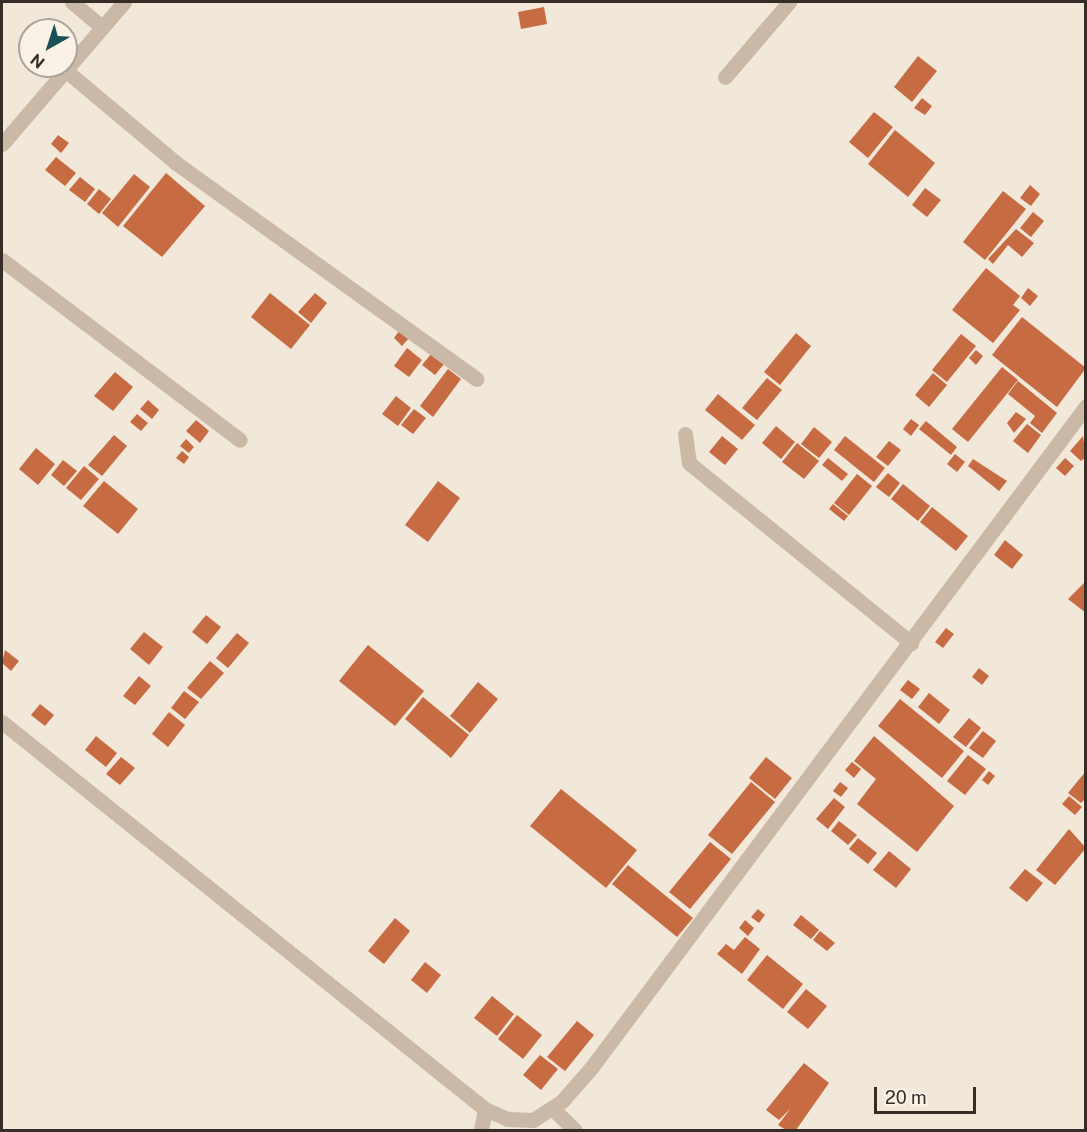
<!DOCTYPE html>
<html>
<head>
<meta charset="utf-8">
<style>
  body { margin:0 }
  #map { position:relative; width:1087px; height:1132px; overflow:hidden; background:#f2e8da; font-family:"Public Sans",sans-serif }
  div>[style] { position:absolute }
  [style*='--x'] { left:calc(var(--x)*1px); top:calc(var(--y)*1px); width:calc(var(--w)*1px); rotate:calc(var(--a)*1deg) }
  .building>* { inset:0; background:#c76b43 }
  .service>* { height:15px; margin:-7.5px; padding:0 7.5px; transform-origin:7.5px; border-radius:7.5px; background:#cab9a6 }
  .minor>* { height:15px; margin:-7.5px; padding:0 7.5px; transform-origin:7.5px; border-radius:7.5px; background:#cab9a6 }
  span { translate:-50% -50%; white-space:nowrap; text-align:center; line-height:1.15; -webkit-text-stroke:5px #faf2e7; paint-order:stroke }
  .frame { position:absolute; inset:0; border:3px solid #362d27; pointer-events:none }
  .north { position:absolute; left:18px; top:18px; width:60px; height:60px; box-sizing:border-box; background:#faf2e7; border:2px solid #aca39a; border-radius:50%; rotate:219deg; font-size:16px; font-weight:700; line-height:24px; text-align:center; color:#362d27 }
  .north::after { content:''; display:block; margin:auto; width:21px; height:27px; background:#1c5058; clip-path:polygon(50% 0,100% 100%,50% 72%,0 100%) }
  .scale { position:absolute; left:874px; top:1087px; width:102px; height:27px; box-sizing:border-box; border:3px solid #362d27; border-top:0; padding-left:8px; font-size:18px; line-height:21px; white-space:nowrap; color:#362d27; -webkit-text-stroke:4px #faf2e7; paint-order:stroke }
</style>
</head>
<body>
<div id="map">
  <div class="building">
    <i style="clip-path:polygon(544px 7px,547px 24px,521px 29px,518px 12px)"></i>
    <i style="clip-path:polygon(918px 56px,937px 71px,912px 102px,894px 87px)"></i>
    <i style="clip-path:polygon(922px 98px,932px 106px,925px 115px,914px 108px)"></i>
    <i style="clip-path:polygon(874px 112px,893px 127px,868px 158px,849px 142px)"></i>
    <i style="clip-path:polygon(895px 130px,935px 163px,908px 197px,868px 164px)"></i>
    <i style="clip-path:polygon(58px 135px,69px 143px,61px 153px,51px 144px)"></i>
    <i style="clip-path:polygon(56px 157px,76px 173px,65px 186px,45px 170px)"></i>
    <i style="clip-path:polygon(166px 173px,205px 206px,162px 257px,123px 226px)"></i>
    <i style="clip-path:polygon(134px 174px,150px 187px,118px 227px,102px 213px)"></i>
    <i style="clip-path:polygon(80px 177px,95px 189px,85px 202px,69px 190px)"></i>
    <i style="clip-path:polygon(1030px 185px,1040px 194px,1031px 206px,1020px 198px)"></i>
    <i style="clip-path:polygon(925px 188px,941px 200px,927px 217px,912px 205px)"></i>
    <i style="clip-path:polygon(99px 189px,111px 199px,99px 214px,87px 204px)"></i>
    <i style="clip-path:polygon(1003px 191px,1026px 209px,985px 260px,963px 242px)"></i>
    <i style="clip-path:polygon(1033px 212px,1044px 221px,1031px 237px,1020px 228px)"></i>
    <i style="clip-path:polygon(1016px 229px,1034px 243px,1022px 257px,1008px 245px,993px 264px,988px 259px)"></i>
    <i style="clip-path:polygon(986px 268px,1020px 296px,1013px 305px,1020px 310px,993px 343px,952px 310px)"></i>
    <i style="clip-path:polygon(1028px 288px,1038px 296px,1030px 306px,1021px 298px)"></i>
    <i style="clip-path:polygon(270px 293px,310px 325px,291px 349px,251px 317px)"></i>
    <i style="clip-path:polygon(315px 293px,327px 303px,311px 323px,298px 312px)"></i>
    <i style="clip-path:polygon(1022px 317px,1086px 368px,1057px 407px,992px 355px)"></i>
    <i style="clip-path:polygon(399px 331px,409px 338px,402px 346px,394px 338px)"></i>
    <i style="clip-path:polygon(796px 333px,811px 346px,780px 385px,764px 372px)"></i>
    <i style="clip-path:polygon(961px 334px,976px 346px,947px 382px,932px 370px)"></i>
    <i style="clip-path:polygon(407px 348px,422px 360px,409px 377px,394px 366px)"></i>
    <i style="clip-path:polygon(976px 350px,983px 356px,976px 365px,969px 358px)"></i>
    <i style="clip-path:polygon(431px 354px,444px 364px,435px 375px,422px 365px)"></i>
    <i style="clip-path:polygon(1002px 367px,1018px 380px,968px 442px,952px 429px)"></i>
    <i style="clip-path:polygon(448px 369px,461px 379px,433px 417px,420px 406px)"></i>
    <i style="clip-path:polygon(115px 372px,133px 387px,113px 411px,94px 396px)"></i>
    <i style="clip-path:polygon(933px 373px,947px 385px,929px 407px,915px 395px)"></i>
    <i style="clip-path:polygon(767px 378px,782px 390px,757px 420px,742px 408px)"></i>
    <i style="clip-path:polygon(1018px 381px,1057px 413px,1042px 433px,1030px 423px,1035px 416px,1008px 394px)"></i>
    <i style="clip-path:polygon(718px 394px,755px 425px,742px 440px,705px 410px)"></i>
    <i style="clip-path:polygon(396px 396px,411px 408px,398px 426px,382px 414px)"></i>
    <i style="clip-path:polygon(148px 400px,159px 410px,152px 419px,140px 409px)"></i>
    <i style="clip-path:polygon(414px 409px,426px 418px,413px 434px,401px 425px)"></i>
    <i style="clip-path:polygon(1016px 412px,1026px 419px,1014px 433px,1007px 423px)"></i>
    <i style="clip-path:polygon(137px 414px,148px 423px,141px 431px,130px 422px)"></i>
    <i style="clip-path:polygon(911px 419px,919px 425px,911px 436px,903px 429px)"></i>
    <i style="clip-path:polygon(196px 420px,209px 431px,200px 443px,186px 431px)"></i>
    <i style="clip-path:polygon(926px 421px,957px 447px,951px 455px,919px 429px)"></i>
    <i style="clip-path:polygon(1027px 424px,1041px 435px,1028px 453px,1013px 441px)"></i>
    <i style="clip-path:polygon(776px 426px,795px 442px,781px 459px,762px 443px)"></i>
    <i style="clip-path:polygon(814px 427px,832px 442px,819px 458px,801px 444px)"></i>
    <i style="clip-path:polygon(114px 435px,127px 446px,102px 476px,88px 465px)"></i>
    <i style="clip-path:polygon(722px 436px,738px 449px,725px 465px,709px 452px)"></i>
    <i style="clip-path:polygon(845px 436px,885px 468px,874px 482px,834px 450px)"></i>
    <i style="clip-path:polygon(1083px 436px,1086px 457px,1081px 461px,1070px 451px)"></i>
    <i style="clip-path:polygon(186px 439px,194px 447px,189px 453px,180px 446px)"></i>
    <i style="clip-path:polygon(889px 441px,901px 450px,888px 466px,876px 457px)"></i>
    <i style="clip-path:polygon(797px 443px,819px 461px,804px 479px,782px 462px)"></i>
    <i style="clip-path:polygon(36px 448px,55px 464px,38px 485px,19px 469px)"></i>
    <i style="clip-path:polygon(182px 451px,189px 457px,184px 464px,176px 458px)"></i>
    <i style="clip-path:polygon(955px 454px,965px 462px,957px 472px,947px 464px)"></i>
    <i style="clip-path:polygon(828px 458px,848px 474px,842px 481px,822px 465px)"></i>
    <i style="clip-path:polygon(1065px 458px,1074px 466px,1065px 476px,1056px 468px)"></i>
    <i style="clip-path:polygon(973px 459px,1007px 481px,999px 491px,968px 466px)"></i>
    <i style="clip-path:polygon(63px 460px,77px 471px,64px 486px,51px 475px)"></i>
    <i style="clip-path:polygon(84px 466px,99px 479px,81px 500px,66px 488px)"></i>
    <i style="clip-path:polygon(888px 473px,900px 483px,889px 497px,876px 487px)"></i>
    <i style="clip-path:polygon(857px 474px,872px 486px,849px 515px,834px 503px)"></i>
    <i style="clip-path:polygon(104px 481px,138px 509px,118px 534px,83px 506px)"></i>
    <i style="clip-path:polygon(438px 481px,460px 498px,428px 542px,405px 525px)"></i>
    <i style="clip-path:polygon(903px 484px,930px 506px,918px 521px,891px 499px)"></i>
    <i style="clip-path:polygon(833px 504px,848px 516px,844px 521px,829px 509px)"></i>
    <i style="clip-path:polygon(932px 507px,968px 536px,956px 551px,920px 522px)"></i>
    <i style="clip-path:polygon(1005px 540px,1023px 555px,1012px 569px,994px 555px)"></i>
    <i style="clip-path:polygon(1086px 581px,1086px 613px,1068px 599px)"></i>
    <i style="clip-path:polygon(206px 615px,221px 627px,207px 644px,192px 632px)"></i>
    <i style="clip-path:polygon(946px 628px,954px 634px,943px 648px,935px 642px)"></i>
    <i style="clip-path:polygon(144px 632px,163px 647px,149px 665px,130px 649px)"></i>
    <i style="clip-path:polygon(237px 633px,249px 643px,228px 668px,216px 658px)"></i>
    <i style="clip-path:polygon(368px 645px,424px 691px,395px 726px,339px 681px)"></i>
    <i style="clip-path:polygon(5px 650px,19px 661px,11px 671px,2px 663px)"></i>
    <i style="clip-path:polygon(210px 661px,224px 673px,201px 699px,187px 688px)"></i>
    <i style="clip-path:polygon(979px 668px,989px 676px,982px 685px,972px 677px)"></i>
    <i style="clip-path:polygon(139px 676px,151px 686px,135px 705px,123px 696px)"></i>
    <i style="clip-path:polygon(908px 680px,920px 689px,912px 699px,900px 690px)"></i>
    <i style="clip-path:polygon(478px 682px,498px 699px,470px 733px,450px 716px)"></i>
    <i style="clip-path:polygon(184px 691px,199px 702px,185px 719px,171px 708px)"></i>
    <i style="clip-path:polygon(929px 693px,950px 710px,939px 724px,918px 707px)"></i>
    <i style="clip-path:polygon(423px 697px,469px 735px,451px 758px,405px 719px)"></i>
    <i style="clip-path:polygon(900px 699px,964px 751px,942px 778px,878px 726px)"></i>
    <i style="clip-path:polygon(40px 704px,54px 715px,45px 726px,31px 715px)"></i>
    <i style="clip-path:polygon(169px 712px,185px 725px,168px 747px,152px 734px)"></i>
    <i style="clip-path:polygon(969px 718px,981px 728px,966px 747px,953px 737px)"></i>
    <i style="clip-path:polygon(983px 731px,996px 741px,983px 758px,969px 748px)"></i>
    <i style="clip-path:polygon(96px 736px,117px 753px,106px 767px,85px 750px)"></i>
    <i style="clip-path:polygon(874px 736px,954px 806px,917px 852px,857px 804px,876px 779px,854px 761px)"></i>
    <i style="clip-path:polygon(968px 755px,986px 769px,965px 795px,947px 781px)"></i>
    <i style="clip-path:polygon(121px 757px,135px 768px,120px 785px,106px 774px)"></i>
    <i style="clip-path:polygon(766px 757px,792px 778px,775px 799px,749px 778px)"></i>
    <i style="clip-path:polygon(852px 762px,861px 769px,854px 778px,845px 770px)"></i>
    <i style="clip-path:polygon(989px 771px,995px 776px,988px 785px,982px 780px)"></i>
    <i style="clip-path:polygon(1086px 771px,1086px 798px,1081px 803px,1068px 793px)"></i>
    <i style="clip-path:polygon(751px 782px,775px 802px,732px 854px,708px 835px)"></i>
    <i style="clip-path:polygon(840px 782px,848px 788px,841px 797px,833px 791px)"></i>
    <i style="clip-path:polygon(561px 789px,637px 850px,606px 888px,530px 826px)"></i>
    <i style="clip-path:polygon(1069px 796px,1082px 807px,1075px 815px,1062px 804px)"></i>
    <i style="clip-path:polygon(834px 798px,845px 807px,828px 829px,816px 819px)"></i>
    <i style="clip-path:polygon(839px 821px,857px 835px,848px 845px,831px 831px)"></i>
    <i style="clip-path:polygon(1069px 829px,1086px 848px,1055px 885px,1036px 870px)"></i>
    <i style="clip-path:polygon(858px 838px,877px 853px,868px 864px,849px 849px)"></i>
    <i style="clip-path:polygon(710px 842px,731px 859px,690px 909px,669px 892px)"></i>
    <i style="clip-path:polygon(889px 851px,911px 869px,896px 888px,873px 870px)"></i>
    <i style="clip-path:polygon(628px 865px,693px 918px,677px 937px,612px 884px)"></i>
    <i style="clip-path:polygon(1025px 869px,1043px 883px,1027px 902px,1009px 888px)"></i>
    <i style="clip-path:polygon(758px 909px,765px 915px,759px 923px,751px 917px)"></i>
    <i style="clip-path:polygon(801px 915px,819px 930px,811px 939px,793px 925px)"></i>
    <i style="clip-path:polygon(395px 918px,410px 931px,384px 964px,368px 951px)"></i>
    <i style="clip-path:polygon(745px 920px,754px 928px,748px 936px,739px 928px)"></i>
    <i style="clip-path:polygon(820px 931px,835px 943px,827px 951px,813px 940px)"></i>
    <i style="clip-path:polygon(745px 937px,760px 949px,742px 974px,717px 954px,726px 944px,734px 950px)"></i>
    <i style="clip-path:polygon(767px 955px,803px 984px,783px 1009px,747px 980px)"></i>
    <i style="clip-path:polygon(425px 962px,441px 975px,427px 993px,411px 980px)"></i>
    <i style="clip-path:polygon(806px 989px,827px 1006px,808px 1029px,787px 1012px)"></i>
    <i style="clip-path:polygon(492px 996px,514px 1014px,497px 1036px,474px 1018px)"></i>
    <i style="clip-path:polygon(517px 1015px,542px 1035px,523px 1059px,498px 1039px)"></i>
    <i style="clip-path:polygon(577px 1021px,594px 1035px,565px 1071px,547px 1057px)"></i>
    <i style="clip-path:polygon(540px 1055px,558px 1069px,541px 1090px,523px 1075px)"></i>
    <i style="clip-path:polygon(804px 1063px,829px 1083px,796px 1130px,786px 1130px,778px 1125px,791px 1108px,779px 1120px,766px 1110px)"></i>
  </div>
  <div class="service">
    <i style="--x:2;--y:260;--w:298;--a:37.1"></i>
  </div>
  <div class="minor">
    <i style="--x:72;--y:2;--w:39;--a:40"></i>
    <i style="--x:64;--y:69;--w:146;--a:40"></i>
    <i style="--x:176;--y:163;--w:370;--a:35.7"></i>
    <i style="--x:725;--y:77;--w:99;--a:-49.5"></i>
    <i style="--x:2;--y:144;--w:187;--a:-49.3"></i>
    <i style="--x:685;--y:434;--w:29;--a:82"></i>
    <i style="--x:689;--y:463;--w:286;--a:39"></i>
    <i style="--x:2;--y:722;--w:619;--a:38.7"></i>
    <i style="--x:485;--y:1109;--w:24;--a:24"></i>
    <i style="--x:507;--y:1119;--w:26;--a:2"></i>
    <i style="--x:533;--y:1120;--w:35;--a:-33"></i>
    <i style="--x:562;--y:1101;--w:44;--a:-48.7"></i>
    <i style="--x:591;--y:1068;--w:827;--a:-53.21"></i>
    <i style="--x:553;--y:1109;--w:30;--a:44"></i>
    <i style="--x:481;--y:1130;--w:21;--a:-79"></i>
  </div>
  <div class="frame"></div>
  <div class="north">N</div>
  <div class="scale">20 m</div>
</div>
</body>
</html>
